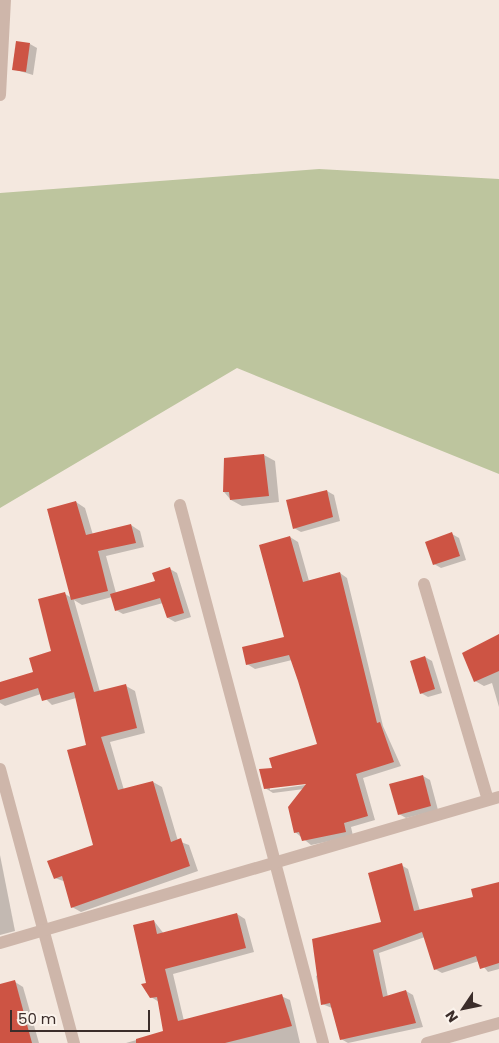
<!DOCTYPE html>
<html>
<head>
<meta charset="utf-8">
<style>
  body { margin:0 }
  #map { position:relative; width:499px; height:1043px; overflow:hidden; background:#f4e8df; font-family:Poppins,sans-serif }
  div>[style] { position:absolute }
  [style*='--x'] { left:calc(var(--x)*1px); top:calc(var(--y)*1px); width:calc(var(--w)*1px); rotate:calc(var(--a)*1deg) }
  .green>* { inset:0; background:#bdc59e }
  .shadow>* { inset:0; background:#0003 }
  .building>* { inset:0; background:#cd5444 }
  .minor>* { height:12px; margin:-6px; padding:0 6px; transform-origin:6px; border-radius:6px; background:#ceb6aa }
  span { translate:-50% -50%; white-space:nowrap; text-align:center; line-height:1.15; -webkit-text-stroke:4.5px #fbf3ec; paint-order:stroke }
  .north { position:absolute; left:439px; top:983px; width:50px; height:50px; -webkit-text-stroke:4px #fbf3ec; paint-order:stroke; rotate:236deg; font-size:14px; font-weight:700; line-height:20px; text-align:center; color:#3b2d2a }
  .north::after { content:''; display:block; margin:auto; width:18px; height:22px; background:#3b2d2a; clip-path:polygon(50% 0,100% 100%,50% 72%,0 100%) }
  .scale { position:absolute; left:10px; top:1010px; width:140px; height:22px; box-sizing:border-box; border:2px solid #3b2d2a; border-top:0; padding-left:6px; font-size:15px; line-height:18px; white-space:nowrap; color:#3b2d2a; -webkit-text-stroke:4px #fbf3ec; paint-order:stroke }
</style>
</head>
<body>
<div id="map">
  <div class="green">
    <i style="clip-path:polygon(319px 169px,499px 179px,499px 474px,237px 368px,0 508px,0 193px)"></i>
  </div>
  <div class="shadow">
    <i style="clip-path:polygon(30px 44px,37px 48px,33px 75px,13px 69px)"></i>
    <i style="clip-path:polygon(264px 455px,275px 461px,279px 502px,242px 506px,231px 500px,224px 492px,226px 460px)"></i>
    <i style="clip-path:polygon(327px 491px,334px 495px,340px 521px,301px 532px,294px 528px)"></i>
    <i style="clip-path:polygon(76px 502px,85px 508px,93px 535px,131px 525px,140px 531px,144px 547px,106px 556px,116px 593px,156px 582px,170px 569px,177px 573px,191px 617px,175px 622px,168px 618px,163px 603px,123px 614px,116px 610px,112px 597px,82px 605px,74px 600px,100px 692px,126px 686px,135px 691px,145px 733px,110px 742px,124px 790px,153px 782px,162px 787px,178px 841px,189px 845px,198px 871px,81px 912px,72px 907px,66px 882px,55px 878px,94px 846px,88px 746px,76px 698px,52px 705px,41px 694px,5px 706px,0 703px,0 683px,35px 673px,53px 652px,65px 594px,72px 598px)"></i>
    <i style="clip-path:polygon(452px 534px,459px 538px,466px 560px,441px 568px,434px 564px)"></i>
    <i style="clip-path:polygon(evenodd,290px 537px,298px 542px,309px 581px,340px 573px,347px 578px,383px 726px,401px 766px,363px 778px,375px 820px,351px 827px,353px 836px,311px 845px,295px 832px,304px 789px,273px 793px,265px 788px,274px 769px,319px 745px,292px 660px,255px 669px,247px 664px,285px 638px,290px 537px,312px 782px,312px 784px,270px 790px,270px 787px,312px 782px)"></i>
    <i style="clip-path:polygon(499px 636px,499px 707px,492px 683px,484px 686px,475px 681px)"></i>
    <i style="clip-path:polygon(425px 657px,432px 661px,442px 693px,428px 697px,421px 693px)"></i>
    <i style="clip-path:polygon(423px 776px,430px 780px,438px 810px,406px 818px,399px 814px)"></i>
    <i style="clip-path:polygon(0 855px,15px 931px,0 935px)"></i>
    <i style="clip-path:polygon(401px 865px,408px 869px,420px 911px,474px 898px,499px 883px,499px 969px,488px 972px,479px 961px,442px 973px,435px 969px,425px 937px,379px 953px,388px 997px,406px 991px,413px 995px,423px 1027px,348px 1043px,341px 1039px,332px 1008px,322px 1004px,316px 976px,383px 923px)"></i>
    <i style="clip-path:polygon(237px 914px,245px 919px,254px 952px,173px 974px,184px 1021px,281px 996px,290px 1000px,300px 1043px,126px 1043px,164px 1032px,159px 1002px,151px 997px,148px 984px,154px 921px,164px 934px)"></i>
    <i style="clip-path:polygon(15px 982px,23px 987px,39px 1043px,0 1043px,0 985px)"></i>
  </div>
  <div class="building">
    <i style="clip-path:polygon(16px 41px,30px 43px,26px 72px,12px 70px)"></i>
    <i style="clip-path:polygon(264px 454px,269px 496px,230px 500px,229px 492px,223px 492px,224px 458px)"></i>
    <i style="clip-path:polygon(327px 490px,333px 517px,293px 529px,286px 500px)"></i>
    <i style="clip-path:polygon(76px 501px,86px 535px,131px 524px,136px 543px,98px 551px,108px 591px,71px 600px,47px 509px)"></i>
    <i style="clip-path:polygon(452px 532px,460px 556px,433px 565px,425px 542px)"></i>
    <i style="clip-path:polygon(290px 536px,303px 582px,340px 572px,377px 723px,380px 722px,394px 762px,356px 774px,368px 816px,344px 823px,346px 832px,302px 841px,299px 832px,294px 833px,288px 807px,306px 784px,264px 789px,259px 769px,272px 768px,269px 758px,317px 744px,298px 681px,289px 655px,246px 665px,242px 647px,284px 637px,259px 545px)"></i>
    <i style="clip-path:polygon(170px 567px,184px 613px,167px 618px,160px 598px,115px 611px,110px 594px,155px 581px,152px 573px)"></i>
    <i style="clip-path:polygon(65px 592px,94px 692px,126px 684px,137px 728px,101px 737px,118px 790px,153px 781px,171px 842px,181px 838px,190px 866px,71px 908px,62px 876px,54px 879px,47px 861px,93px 845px,67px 750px,86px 745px,74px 692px,42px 701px,38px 688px,0 700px,0 682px,33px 672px,29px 658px,51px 651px,38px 599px)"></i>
    <i style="clip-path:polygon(499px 634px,499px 671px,474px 682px,462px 653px)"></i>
    <i style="clip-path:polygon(425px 656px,435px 689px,420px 694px,410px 661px)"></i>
    <i style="clip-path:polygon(423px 775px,431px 806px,398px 815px,389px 784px)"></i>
    <i style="clip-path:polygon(402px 863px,414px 911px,473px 897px,471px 889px,499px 882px,499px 963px,480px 969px,476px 956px,434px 970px,422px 932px,373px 950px,383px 997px,406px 990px,416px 1023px,340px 1040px,330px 1003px,321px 1005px,312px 939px,381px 922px,368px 873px)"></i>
    <i style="clip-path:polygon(237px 913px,246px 948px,165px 969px,178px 1021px,282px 994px,292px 1026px,225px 1043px,136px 1043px,136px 1039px,163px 1031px,157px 997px,150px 998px,141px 984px,146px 983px,133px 925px,154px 920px,157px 934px)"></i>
    <i style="clip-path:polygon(15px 980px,32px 1043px,0 1043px,0 984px)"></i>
  </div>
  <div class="minor">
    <i style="--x:0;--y:95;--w:95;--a:-87"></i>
    <i style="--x:180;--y:505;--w:557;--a:75.11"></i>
    <i style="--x:424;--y:584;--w:225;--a:73.5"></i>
    <i style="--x:0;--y:769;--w:284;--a:74.9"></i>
    <i style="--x:0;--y:943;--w:520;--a:-16.31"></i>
    <i style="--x:427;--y:1043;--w:75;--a:-15.5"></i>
  </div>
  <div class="north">N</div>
  <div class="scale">50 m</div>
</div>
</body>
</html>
